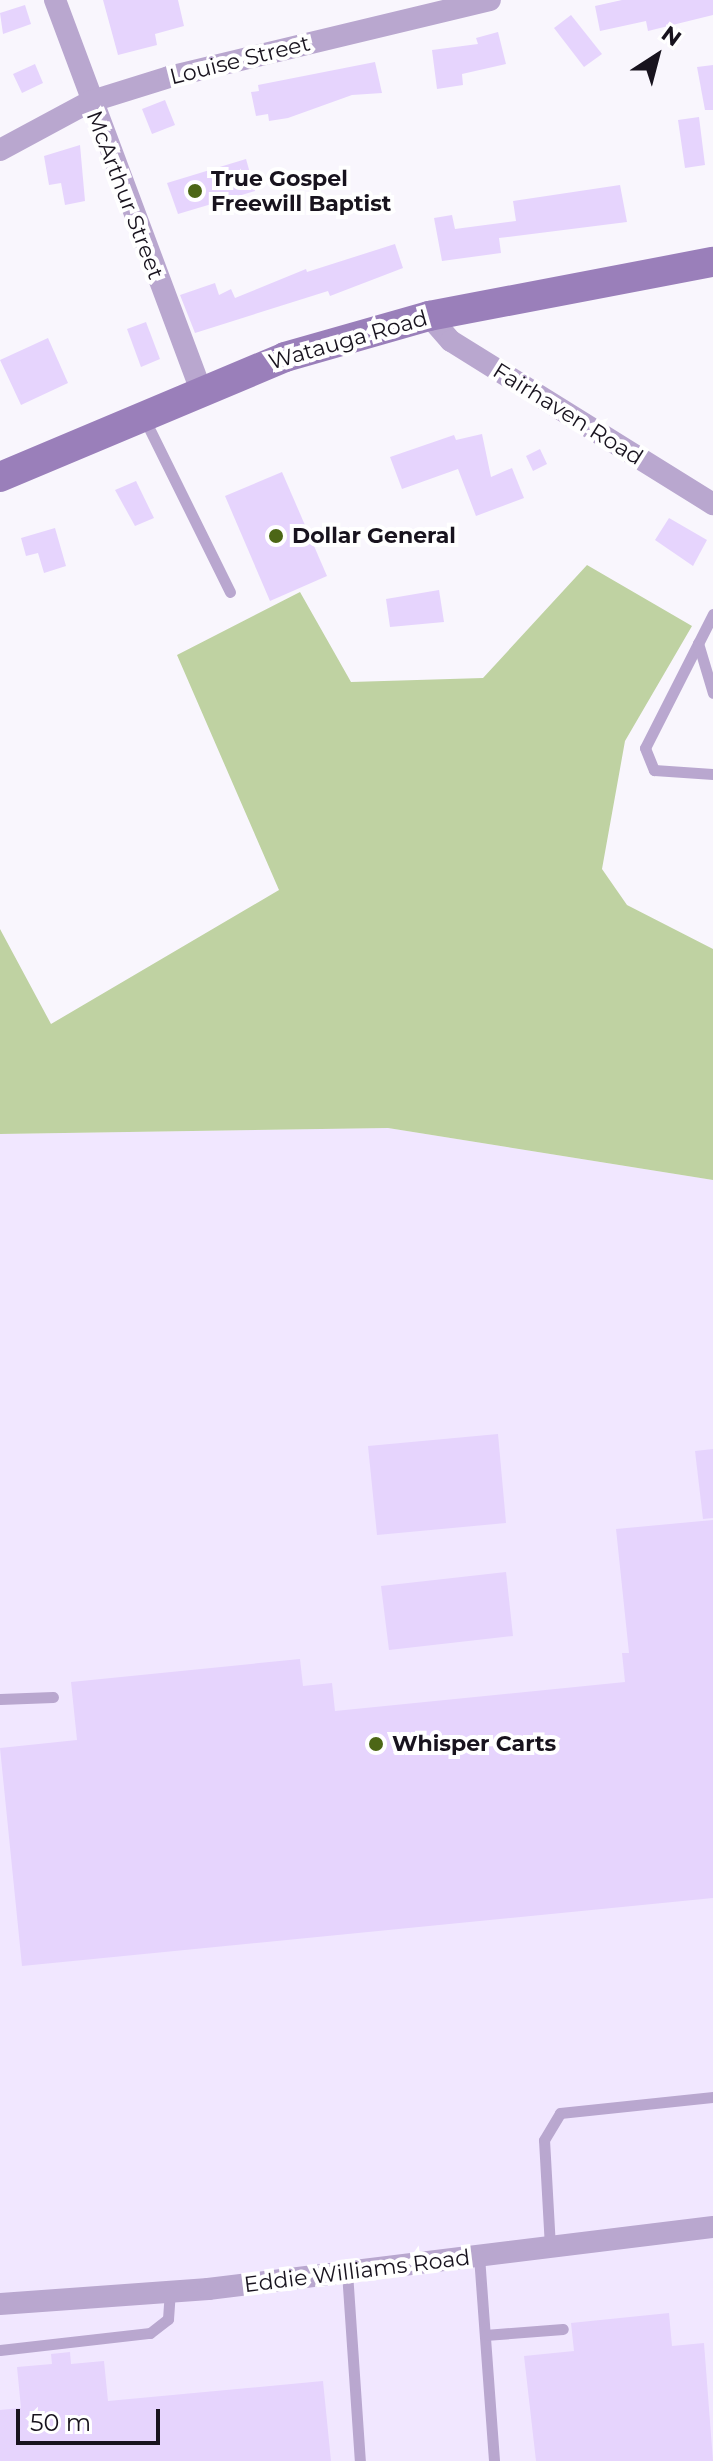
<!DOCTYPE html>
<html>
<head>
<meta charset="utf-8">
<style>
  body { margin:0 }
  #map { position:relative; width:713px; height:2461px; overflow:hidden; background:#f9f6fd; font-family:Montserrat,sans-serif }
  div>[style] { position:absolute }
  [style*='--x'] { left:calc(var(--x)*1px); top:calc(var(--y)*1px); width:calc(var(--w)*1px); rotate:calc(var(--a)*1deg) }
  .built>* { inset:0; background:#f1e7ff }
  .green>* { inset:0; background:#bfd2a2 }
  .building>* { inset:0; background:#e6d4fd }
  .lane>* { height:11px; margin:-5.5px; padding:0 5.5px; transform-origin:5.5px; border-radius:5.5px; background:#b9a7cf }
  .street>* { height:22px; margin:-11px; padding:0 11px; transform-origin:11px; border-radius:11px; background:#b9a7cf }
  .secondary>* { height:30px; margin:-15px; padding:0 15px; transform-origin:15px; border-radius:15px; background:#9a7fba }
  .dots>* { width:22px; height:22px; translate:-50% -50%; box-sizing:border-box; border:4px solid #fff; border-radius:50% }
  span { translate:-50% -50%; white-space:nowrap; text-align:center; line-height:1.15; -webkit-text-stroke:8px #fff; paint-order:stroke }
  .street-label { font-size:22px; color:#18131e }
  .poi-label { font-size:22px; color:#18131e; font-weight:700 }
  .left { translate:0 -50%; text-align:left }
  .north { position:absolute; left:617px; top:16px; width:80px; height:80px; -webkit-text-stroke:6px #fff; paint-order:stroke; rotate:36deg; font-size:22px; font-weight:700; line-height:32px; text-align:center; color:#18131e }
  .north::after { content:''; display:block; margin:auto; width:28px; height:36px; background:#18131e; clip-path:polygon(50% 0,100% 100%,50% 72%,0 100%) }
  .scale { position:absolute; left:16px; top:2409px; width:144px; height:36px; box-sizing:border-box; border:4px solid #18131e; border-top:0; padding-left:10px; font-size:24px; line-height:28px; white-space:nowrap; color:#18131e; -webkit-text-stroke:6px #fff; paint-order:stroke }
</style>
</head>
<body>
<div id="map">
  <div class="built">
    <i style="clip-path:polygon(388px 1128px,713px 1180px,713px 2461px,0 2461px,0 1134px)"></i>
  </div>
  <div class="green">
    <i style="clip-path:polygon(587px 565px,692px 626px,625px 741px,602px 869px,627px 905px,713px 949px,713px 1180px,388px 1128px,0 1134px,0 929px,51px 1024px,279px 890px,177px 655px,300px 592px,351px 682px,483px 678px)"></i>
  </div>
  <div class="building">
    <i style="clip-path:polygon(103px 0,178px 0,184px 26px,155px 34px,157px 45px,118px 55px)"></i>
    <i style="clip-path:polygon(622px 0,713px 0,713px 15px,648px 31px,646px 21px,600px 31px,595px 6px)"></i>
    <i style="clip-path:polygon(25px 5px,31px 24px,3px 34px,0 13px)"></i>
    <i style="clip-path:polygon(571px 15px,602px 54px,584px 67px,554px 28px)"></i>
    <i style="clip-path:polygon(498px 32px,506px 64px,462px 74px,463px 85px,437px 89px,432px 50px,478px 44px,476px 38px)"></i>
    <i style="clip-path:polygon(375px 62px,382px 93px,352px 95px,288px 118px,269px 121px,268px 114px,256px 116px,251px 92px,259px 91px,258px 85px)"></i>
    <i style="clip-path:polygon(35px 64px,43px 83px,22px 93px,13px 74px)"></i>
    <i style="clip-path:polygon(713px 65px,713px 110px,705px 110px,697px 67px)"></i>
    <i style="clip-path:polygon(165px 100px,175px 125px,152px 134px,142px 109px)"></i>
    <i style="clip-path:polygon(699px 117px,705px 165px,685px 168px,678px 120px)"></i>
    <i style="clip-path:polygon(80px 145px,85px 201px,65px 205px,61px 183px,49px 185px,44px 156px)"></i>
    <i style="clip-path:polygon(246px 159px,255px 191px,178px 214px,167px 183px)"></i>
    <i style="clip-path:polygon(620px 185px,627px 222px,499px 238px,501px 253px,442px 261px,434px 218px,452px 215px,455px 229px,516px 221px,513px 201px)"></i>
    <i style="clip-path:polygon(395px 244px,403px 268px,330px 296px,328px 291px,195px 333px,180px 295px,215px 283px,219px 295px,231px 289px,235px 298px,306px 269px,307px 272px)"></i>
    <i style="clip-path:polygon(146px 322px,160px 359px,141px 367px,127px 329px)"></i>
    <i style="clip-path:polygon(48px 338px,68px 383px,21px 405px,0 360px)"></i>
    <i style="clip-path:polygon(482px 434px,491px 477px,512px 468px,524px 498px,476px 516px,458px 469px,402px 489px,390px 457px,454px 435px,456px 440px)"></i>
    <i style="clip-path:polygon(540px 449px,547px 464px,533px 471px,526px 456px)"></i>
    <i style="clip-path:polygon(282px 472px,327px 576px,270px 601px,225px 496px)"></i>
    <i style="clip-path:polygon(136px 481px,154px 518px,135px 526px,115px 490px)"></i>
    <i style="clip-path:polygon(669px 518px,707px 540px,693px 566px,655px 540px)"></i>
    <i style="clip-path:polygon(55px 528px,66px 566px,44px 573px,38px 553px,26px 556px,21px 538px)"></i>
    <i style="clip-path:polygon(439px 590px,444px 622px,390px 627px,386px 599px)"></i>
    <i style="clip-path:polygon(498px 1434px,506px 1523px,377px 1535px,368px 1446px)"></i>
    <i style="clip-path:polygon(713px 1449px,713px 1518px,703px 1519px,695px 1451px)"></i>
    <i style="clip-path:polygon(713px 1520px,713px 1898px,22px 1966px,0 1748px,77px 1740px,71px 1682px,300px 1659px,303px 1686px,332px 1683px,335px 1711px,625px 1682px,622px 1653px,629px 1653px,616px 1529px)"></i>
    <i style="clip-path:polygon(506px 1572px,513px 1636px,389px 1650px,381px 1586px)"></i>
    <i style="clip-path:polygon(669px 2313px,672px 2346px,704px 2343px,713px 2461px,536px 2461px,524px 2356px,574px 2351px,571px 2323px)"></i>
    <i style="clip-path:polygon(70px 2352px,71px 2364px,104px 2361px,108px 2401px,323px 2381px,331px 2461px,0 2461px,0 2410px,21px 2408px,17px 2367px,52px 2364px,51px 2354px)"></i>
  </div>
  <div class="lane">
    <i style="--x:144;--y:418;--w:194;--a:63.7"></i>
    <i style="--x:713;--y:614;--w:150;--a:116.9"></i>
    <i style="--x:645;--y:748;--w:24;--a:68"></i>
    <i style="--x:654;--y:770;--w:59;--a:3.9"></i>
    <i style="--x:698;--y:643;--w:52;--a:73.3"></i>
    <i style="--x:0;--y:1699;--w:53;--a:-2.2"></i>
    <i style="--x:550;--y:2247;--w:107;--a:-93.2"></i>
    <i style="--x:544;--y:2140;--w:31;--a:-59"></i>
    <i style="--x:560;--y:2113;--w:154;--a:-6"></i>
    <i style="--x:479;--y:2256;--w:206;--a:85.8"></i>
    <i style="--x:347;--y:2272;--w:189;--a:86.1"></i>
    <i style="--x:485;--y:2335;--w:78;--a:-4.4"></i>
    <i style="--x:0;--y:2350;--w:151;--a:-6.5"></i>
    <i style="--x:150;--y:2333;--w:23;--a:-38"></i>
    <i style="--x:168;--y:2319;--w:27;--a:-86"></i>
  </div>
  <div class="street">
    <i style="--x:55;--y:0;--w:414;--a:69.5"></i>
    <i style="--x:0;--y:150;--w:101;--a:-28.3"></i>
    <i style="--x:89;--y:102;--w:84;--a:-17.4"></i>
    <i style="--x:169;--y:77;--w:330;--a:-13.5"></i>
    <i style="--x:429;--y:316;--w:33;--a:49"></i>
    <i style="--x:451;--y:341;--w:309;--a:31.9"></i>
    <i style="--x:0;--y:2304;--w:209;--a:-4.1"></i>
    <i style="--x:208;--y:2289;--w:509;--a:-7"></i>
  </div>
  <div class="secondary">
    <i style="--x:0;--y:477;--w:309;--a:-22.8"></i>
    <i style="--x:285;--y:357;--w:150;--a:-15.9"></i>
    <i style="--x:429;--y:316;--w:289;--a:-10.8"></i>
  </div>
  <div class="dots">
    <i style="left:195px;top:191px;background:#4c6616"></i>
    <i style="left:276px;top:536px;background:#4c6616"></i>
    <i style="left:376px;top:1744px;background:#4c6616"></i>
  </div>
  <div class="street-label">
    <span style="left:240px;top:60px;rotate:-14deg">Louise Street</span>
    <span style="left:125px;top:195px;rotate:69deg">McArthur Street</span>
    <span style="left:348px;top:340px;rotate:-16deg">Watauga Road</span>
    <span style="left:568px;top:414px;rotate:32deg">Fairhaven Road</span>
    <span style="left:357px;top:2271px;rotate:-7deg">Eddie Williams Road</span>
  </div>
  <div class="poi-label">
    <span class="left" style="left:211px;top:191px">True Gospel<br>Freewill Baptist</span>
    <span class="left" style="left:292px;top:536px">Dollar General</span>
    <span class="left" style="left:392px;top:1744px">Whisper Carts</span>
  </div>
  <div class="north">N</div>
  <div class="scale">50 m</div>
</div>
</body>
</html>
